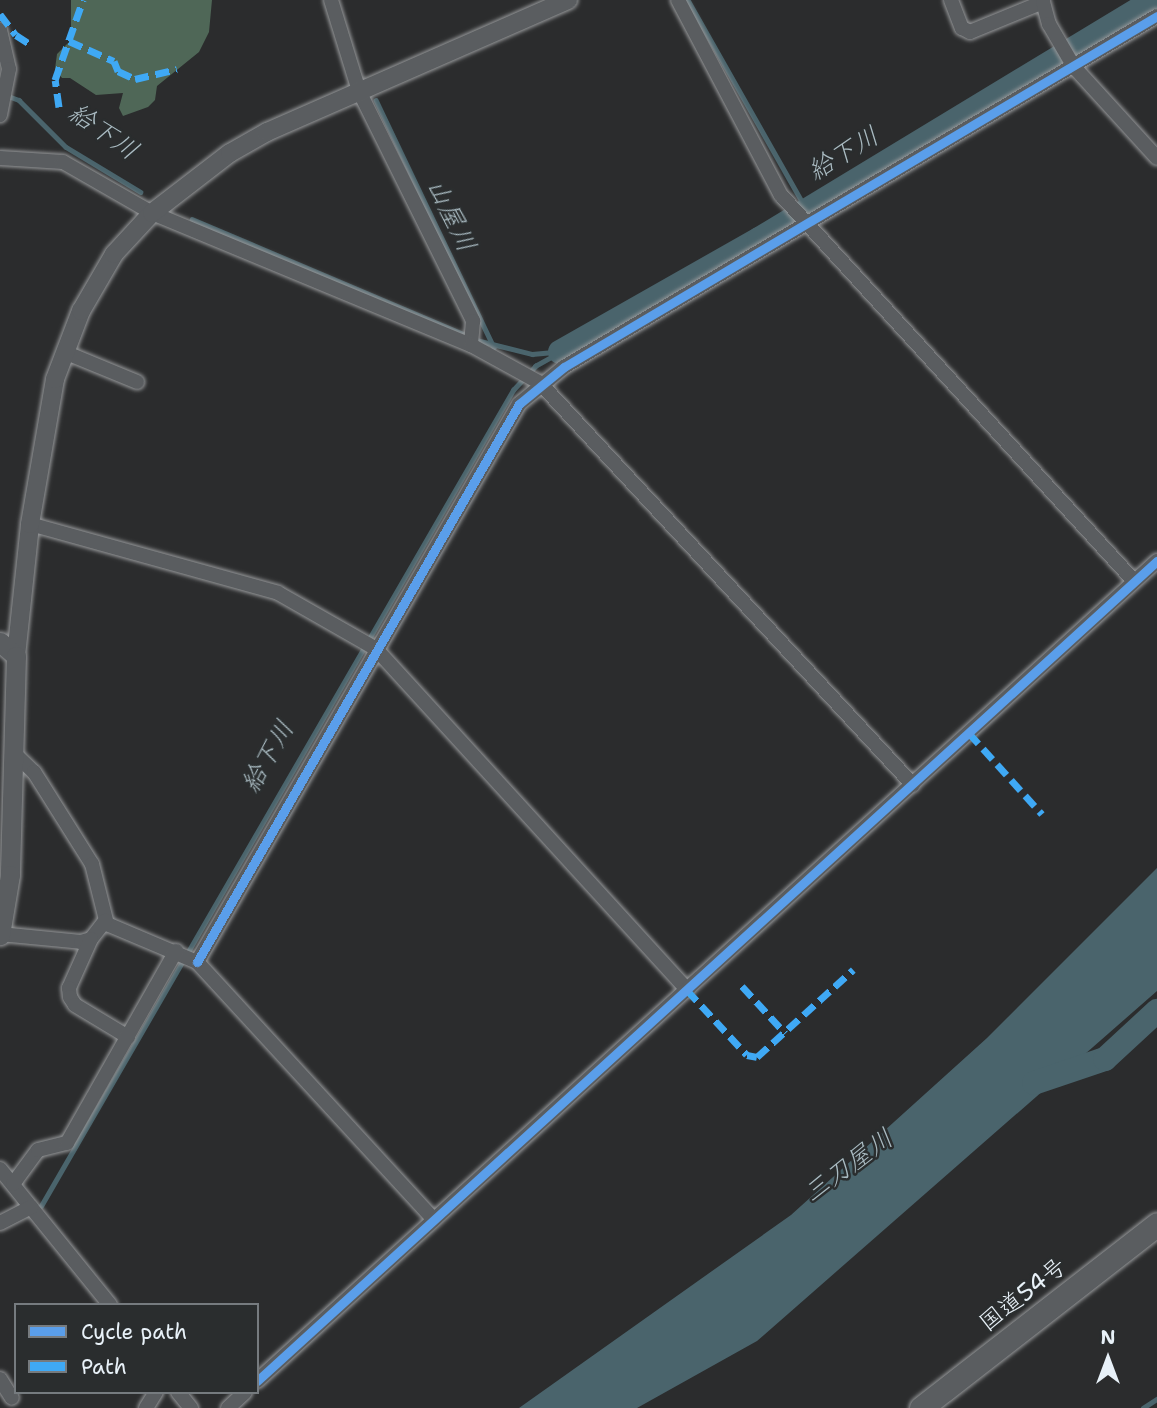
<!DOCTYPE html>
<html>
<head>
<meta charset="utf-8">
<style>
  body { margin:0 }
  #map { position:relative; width:1157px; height:1408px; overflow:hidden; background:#2b2c2d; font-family:"Shantell Sans","Klee One",sans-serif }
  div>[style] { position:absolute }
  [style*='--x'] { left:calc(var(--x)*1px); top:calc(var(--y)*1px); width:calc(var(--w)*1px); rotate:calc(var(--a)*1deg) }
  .green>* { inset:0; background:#4f6757 }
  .water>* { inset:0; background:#4a646c }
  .stream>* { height:4.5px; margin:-2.25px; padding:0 2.25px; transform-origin:2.25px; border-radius:2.25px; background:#4a646c }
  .river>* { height:24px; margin:-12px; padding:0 12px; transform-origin:12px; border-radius:12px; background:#4a646c }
  .roads { filter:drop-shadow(0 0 2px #96989a) drop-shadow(0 0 2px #96989a) }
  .minor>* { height:14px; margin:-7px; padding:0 7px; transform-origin:7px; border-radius:7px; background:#5a5d60 }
  .tertiary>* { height:18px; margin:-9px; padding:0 9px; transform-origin:9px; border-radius:9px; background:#5a5d60 }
  .secondary>* { height:19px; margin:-9.5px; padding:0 9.5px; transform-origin:9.5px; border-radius:9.5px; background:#5a5d60 }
  .trunk>* { height:23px; margin:-11.5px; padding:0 11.5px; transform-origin:11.5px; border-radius:11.5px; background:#5a5d60 }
  .quiet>* { height:7px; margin-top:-3.5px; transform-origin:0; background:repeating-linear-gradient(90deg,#3fa9f5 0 14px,transparent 0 21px) }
  .cycleway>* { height:9px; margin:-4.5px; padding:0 4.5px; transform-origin:4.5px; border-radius:4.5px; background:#5a9eea }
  span { translate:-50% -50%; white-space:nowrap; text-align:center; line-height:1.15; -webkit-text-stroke:5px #2a2d2e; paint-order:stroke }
  .street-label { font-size:24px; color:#e8f1f8 }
  .water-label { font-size:26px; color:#aabbc2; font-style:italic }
  .legend { position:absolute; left:14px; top:1303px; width:245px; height:91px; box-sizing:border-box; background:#2a2d2e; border:2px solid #767b7f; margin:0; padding:9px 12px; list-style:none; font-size:21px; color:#e8f1f8 }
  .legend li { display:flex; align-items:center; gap:14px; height:35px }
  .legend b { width:35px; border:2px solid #767b7f }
  .north { position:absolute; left:1073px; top:1324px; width:70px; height:70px; -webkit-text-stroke:5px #2a2d2e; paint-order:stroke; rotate:0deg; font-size:19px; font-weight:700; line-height:28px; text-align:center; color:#e8f1f8 }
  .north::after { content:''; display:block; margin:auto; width:24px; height:32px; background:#e8f1f8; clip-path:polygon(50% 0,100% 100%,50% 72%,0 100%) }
</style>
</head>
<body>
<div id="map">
  <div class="green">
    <i style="clip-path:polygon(71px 0,212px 0,209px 32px,199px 52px,157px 86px,155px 100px,148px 107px,123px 116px,119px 108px,123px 93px,96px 95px,70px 78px,62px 78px,55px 69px,57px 54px,71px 40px)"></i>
  </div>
  <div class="water">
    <i style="clip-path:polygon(1157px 868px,1157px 991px,757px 1341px,637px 1408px,519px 1408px,791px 1215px,987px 1038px)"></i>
  </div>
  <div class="stream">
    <i style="--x:688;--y:0;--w:241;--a:60.5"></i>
    <i style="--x:8;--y:96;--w:12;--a:20"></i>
    <i style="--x:19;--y:100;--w:66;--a:45"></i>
    <i style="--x:66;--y:147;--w:87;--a:31"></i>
    <i style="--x:376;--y:100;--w:274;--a:64.5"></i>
    <i style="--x:192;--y:219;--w:300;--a:23"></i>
    <i style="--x:476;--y:340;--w:58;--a:14"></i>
    <i style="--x:532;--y:354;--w:24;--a:-5"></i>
    <i style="--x:41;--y:1206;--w:943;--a:-59.95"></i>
    <i style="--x:513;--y:390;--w:33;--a:-47"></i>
    <i style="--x:535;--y:366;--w:29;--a:-29"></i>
    <i style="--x:1143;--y:1408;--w:17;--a:-33"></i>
  </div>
  <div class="river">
    <i style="--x:560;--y:352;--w:229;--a:-29.6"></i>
    <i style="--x:759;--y:239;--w:461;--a:-31.2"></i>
    <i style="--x:1034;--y:1083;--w:75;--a:-18.7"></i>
    <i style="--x:1105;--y:1059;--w:71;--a:-42.7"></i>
  </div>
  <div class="roads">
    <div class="minor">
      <i style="--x:331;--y:0;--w:95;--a:72.9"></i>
      <i style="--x:359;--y:91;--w:257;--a:63.6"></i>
      <i style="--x:473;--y:321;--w:24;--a:95"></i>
      <i style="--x:678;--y:0;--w:221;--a:62.2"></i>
      <i style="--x:781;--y:195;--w:523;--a:47.56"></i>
      <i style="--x:951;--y:0;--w:30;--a:69"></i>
      <i style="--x:962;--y:28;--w:9;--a:27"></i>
      <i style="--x:970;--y:32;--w:79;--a:-22.3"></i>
      <i style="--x:1043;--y:2;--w:23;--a:75"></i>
      <i style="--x:1049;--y:24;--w:50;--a:59.8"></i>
      <i style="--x:1074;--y:67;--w:123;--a:47.6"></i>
      <i style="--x:0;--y:30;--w:40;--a:77"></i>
      <i style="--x:9;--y:69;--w:47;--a:101.1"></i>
      <i style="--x:0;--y:158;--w:63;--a:3.6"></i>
      <i style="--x:63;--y:162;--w:103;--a:29.8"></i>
      <i style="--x:152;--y:213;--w:345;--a:22.5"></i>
      <i style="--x:471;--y:345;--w:79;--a:28.8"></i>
      <i style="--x:540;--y:383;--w:548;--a:47.14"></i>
      <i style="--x:64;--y:352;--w:79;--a:22.3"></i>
      <i style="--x:30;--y:524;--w:257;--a:15.5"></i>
      <i style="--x:278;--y:593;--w:113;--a:29.7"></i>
      <i style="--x:376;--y:649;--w:462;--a:47.6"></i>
      <i style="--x:14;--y:753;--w:28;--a:44"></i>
      <i style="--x:34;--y:772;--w:109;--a:57.8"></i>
      <i style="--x:92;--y:864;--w:62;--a:76"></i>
      <i style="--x:107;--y:924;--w:98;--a:22.9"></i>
      <i style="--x:197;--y:962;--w:350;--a:47.4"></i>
      <i style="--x:0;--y:934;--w:81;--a:5.6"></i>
      <i style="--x:81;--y:942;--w:10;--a:-17"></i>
      <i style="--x:91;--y:939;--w:23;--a:-52"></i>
      <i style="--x:91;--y:939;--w:54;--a:114.2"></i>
      <i style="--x:69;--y:988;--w:9;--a:84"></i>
      <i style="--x:70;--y:997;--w:9;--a:58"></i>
      <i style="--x:75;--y:1005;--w:62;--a:31.1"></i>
      <i style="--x:197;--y:962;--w:644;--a:-60.01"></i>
      <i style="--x:519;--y:404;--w:58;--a:-39.4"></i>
      <i style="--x:564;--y:367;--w:689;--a:-30.62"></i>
      <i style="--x:0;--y:1169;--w:175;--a:51"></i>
      <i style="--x:13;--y:1184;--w:42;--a:-53.7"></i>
      <i style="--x:38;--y:1150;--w:30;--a:-14"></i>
      <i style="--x:67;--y:1143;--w:221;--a:-60.4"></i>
      <i style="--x:0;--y:1223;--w:35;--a:-27"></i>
      <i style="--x:0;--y:1379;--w:22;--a:58"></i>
      <i style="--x:257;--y:1381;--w:1218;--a:-42.34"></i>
      <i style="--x:178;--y:1392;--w:21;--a:51"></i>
      <i style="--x:146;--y:1408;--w:19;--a:-58"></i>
      <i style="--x:228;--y:1408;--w:23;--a:-43"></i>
    </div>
    <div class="tertiary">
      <i style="--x:16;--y:656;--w:133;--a:-83.9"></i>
      <i style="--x:30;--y:524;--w:147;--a:-80.2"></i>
      <i style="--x:55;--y:379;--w:73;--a:-69.1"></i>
      <i style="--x:81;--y:311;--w:66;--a:-59.9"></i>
      <i style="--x:114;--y:254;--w:56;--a:-47.2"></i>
      <i style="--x:152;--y:213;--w:98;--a:-37.6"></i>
      <i style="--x:230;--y:153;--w:43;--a:-29.6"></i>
      <i style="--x:267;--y:132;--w:329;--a:-23.7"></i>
    </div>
    <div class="secondary">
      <i style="--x:0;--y:642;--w:21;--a:41"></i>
      <i style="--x:16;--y:656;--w:219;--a:91.6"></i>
      <i style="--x:10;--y:875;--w:61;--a:99.5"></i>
    </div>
    <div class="trunk">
      <i style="--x:921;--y:1408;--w:299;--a:-37.9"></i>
    </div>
  </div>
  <div class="quiet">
    <i style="--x:0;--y:14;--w:26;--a:53"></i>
    <i style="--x:16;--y:35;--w:20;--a:33"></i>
    <i style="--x:69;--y:41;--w:49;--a:24"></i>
    <i style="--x:114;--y:61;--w:11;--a:68"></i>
    <i style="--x:118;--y:71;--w:19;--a:25"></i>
    <i style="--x:135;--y:79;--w:43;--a:-13.4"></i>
    <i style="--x:59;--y:107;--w:27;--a:-98"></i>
    <i style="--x:55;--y:80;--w:85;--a:-70.7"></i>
    <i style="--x:969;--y:733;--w:109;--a:48"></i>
    <i style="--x:742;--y:986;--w:64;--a:47.5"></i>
    <i style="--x:687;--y:990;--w:88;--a:47.3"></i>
    <i style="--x:747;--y:1055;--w:10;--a:11"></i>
    <i style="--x:757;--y:1057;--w:130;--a:-42.2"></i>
  </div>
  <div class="cycleway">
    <i style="--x:197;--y:962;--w:644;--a:-60.01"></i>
    <i style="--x:519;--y:404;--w:58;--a:-39.4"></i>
    <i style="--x:564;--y:367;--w:689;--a:-30.62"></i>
    <i style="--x:257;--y:1381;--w:1218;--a:-42.34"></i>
  </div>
  <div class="street-label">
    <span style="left:1023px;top:1295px;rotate:-38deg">国道54号</span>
  </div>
  <div class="water-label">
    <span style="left:104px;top:131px;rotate:35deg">給下川</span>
    <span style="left:843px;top:153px;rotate:-31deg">給下川</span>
    <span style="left:452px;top:215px;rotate:64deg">山屋川</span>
    <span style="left:267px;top:756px;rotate:-60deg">給下川</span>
    <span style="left:848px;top:1165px;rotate:-36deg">三刀屋川</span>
  </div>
  <ul class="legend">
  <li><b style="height:9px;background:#5a9eea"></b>Cycle path</li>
  <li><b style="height:9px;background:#3fa9f5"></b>Path</li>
  </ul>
  <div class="north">N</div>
</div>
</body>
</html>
